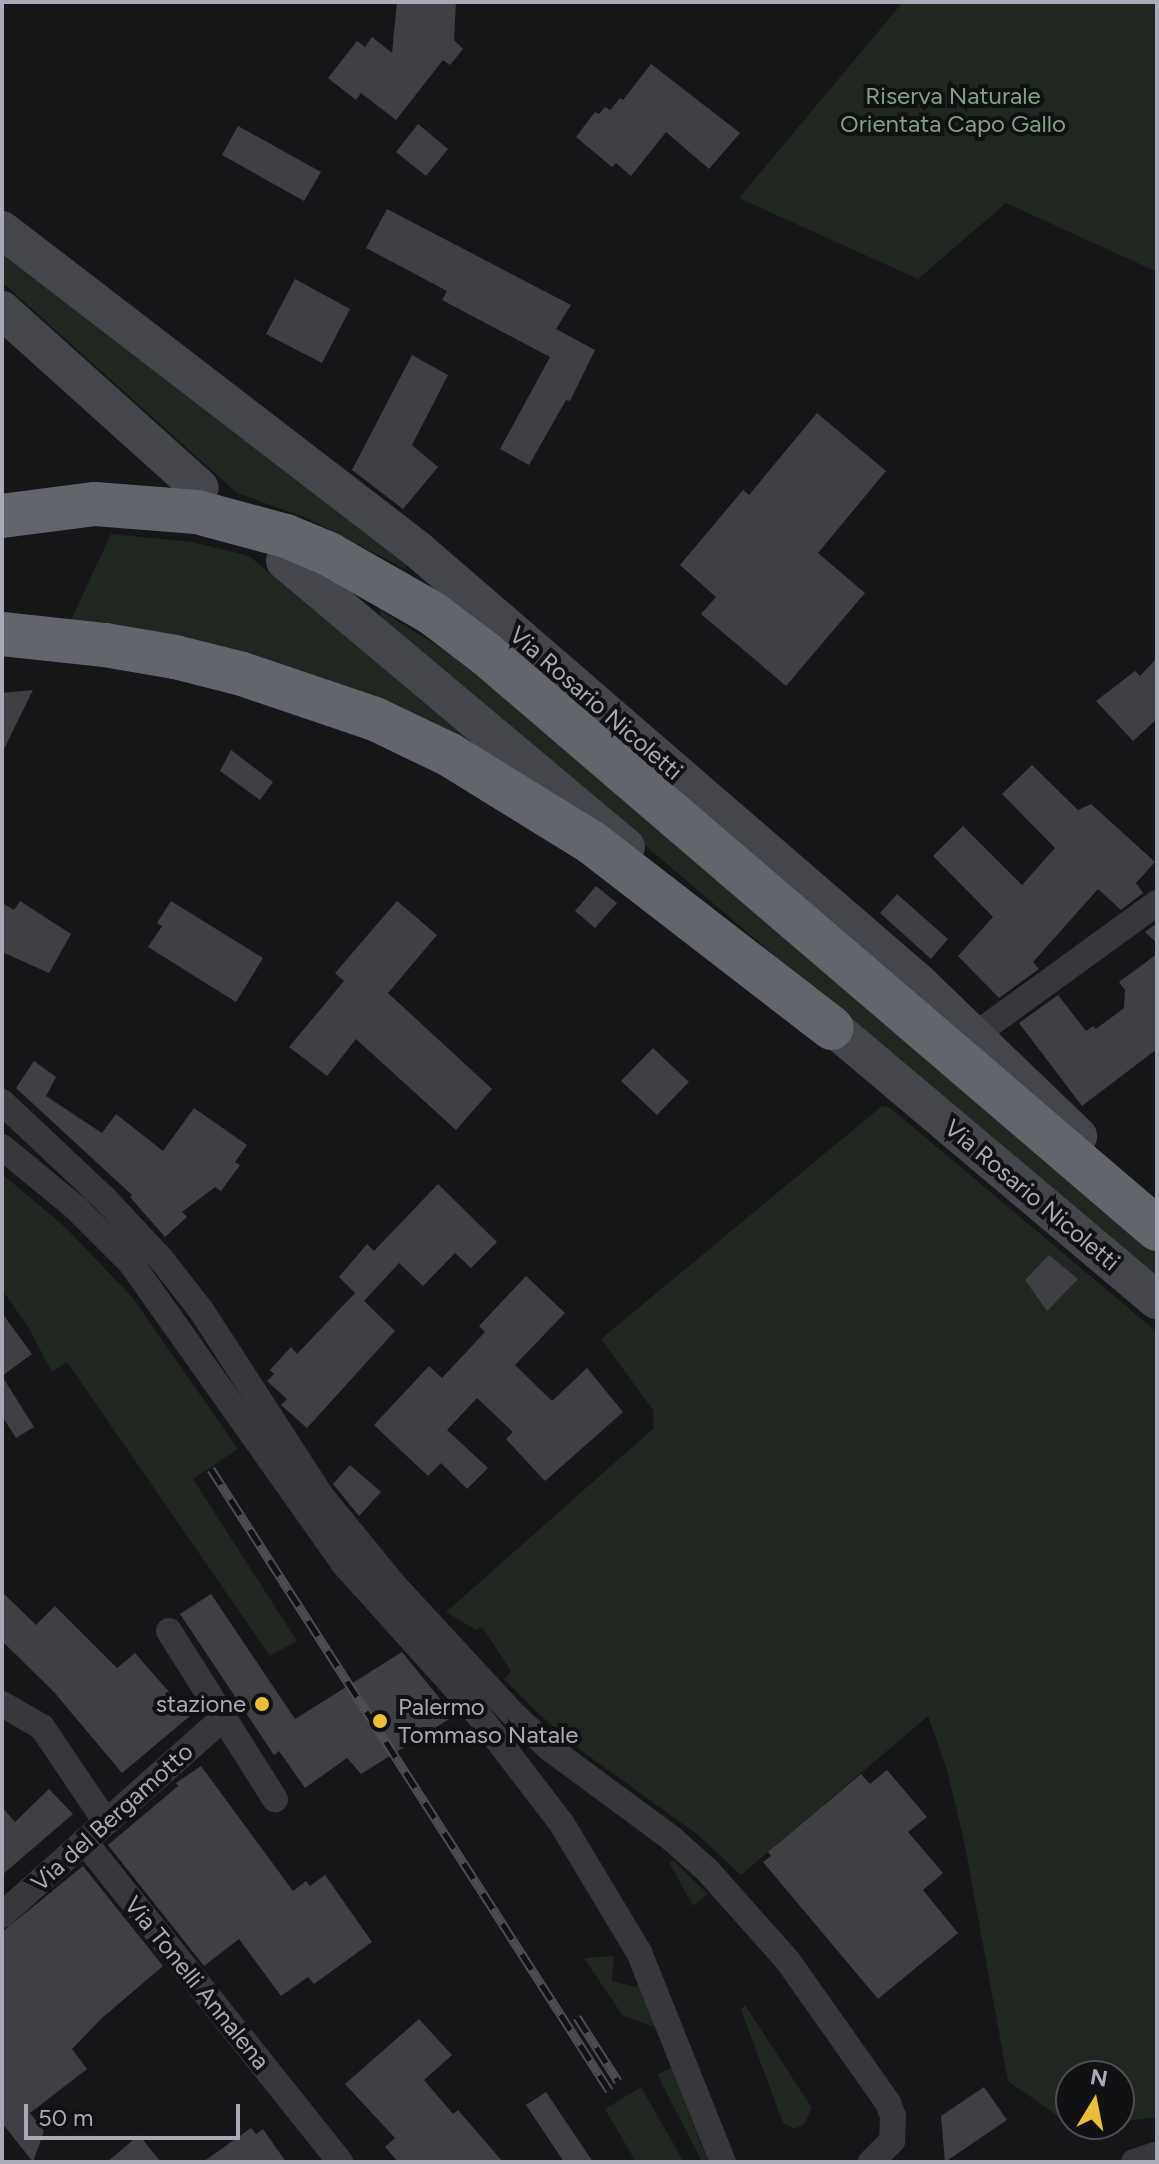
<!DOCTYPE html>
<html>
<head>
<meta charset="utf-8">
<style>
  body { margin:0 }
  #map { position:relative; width:1159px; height:2164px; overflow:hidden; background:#161517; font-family:Figtree,sans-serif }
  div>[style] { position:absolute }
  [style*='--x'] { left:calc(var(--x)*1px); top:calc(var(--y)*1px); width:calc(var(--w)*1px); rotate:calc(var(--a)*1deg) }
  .green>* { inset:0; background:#202721 }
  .building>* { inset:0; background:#404044 }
  .minor>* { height:26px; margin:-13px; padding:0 13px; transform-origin:13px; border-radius:13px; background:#37373c }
  .secondary>* { height:38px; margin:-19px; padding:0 19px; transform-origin:19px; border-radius:19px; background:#45464c }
  .motorway>* { height:44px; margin:-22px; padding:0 22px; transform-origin:22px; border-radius:22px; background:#63656d }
  .rail>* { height:9px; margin-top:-4.5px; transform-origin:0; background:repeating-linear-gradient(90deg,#111012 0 18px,#4c4d53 0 36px); box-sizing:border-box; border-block:2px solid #4c4d53 }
  .motorway-bridge>* { height:44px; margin:-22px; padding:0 22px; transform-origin:22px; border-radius:22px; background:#63656d }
  .dots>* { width:22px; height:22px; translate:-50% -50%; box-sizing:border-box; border:4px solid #111012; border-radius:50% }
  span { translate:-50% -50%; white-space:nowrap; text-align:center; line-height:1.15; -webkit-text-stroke:8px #111012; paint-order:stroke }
  .park-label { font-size:24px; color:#80a184 }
  .street-label { font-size:24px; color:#a8abb7 }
  .poi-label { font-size:24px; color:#a8abb7 }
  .right { translate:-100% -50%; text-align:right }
  .left { translate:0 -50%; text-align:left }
  .frame { position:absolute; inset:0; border:4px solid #a8abb7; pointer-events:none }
  .north { position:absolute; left:1055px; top:2060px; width:80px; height:80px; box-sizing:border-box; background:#111012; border:2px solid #4d4e54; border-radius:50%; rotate:10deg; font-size:22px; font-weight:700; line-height:32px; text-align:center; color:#a8abb7 }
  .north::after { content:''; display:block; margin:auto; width:28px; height:36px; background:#eabe3a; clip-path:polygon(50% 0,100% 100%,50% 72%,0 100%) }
  .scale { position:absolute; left:24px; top:2104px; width:216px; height:36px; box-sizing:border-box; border:4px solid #a8abb7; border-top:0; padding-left:10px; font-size:24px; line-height:28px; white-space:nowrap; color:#a8abb7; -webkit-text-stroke:6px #111012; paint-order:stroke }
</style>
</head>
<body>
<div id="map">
  <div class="green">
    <i style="clip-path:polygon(903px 2px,1157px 2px,1157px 272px,1006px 203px,918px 279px,739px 198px)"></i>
    <i style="clip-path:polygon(2px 249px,409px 559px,405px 569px,309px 519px,237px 493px,2px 282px)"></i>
    <i style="clip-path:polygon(111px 534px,192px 542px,249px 556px,513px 775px,70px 622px)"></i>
    <i style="clip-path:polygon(379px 609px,460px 660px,1157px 1250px,1157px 1279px,382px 623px)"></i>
    <i style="clip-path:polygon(882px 1106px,889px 1107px,1157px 1332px,1157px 2117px,1119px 2122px,1119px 2076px,1071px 2076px,1071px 2124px,1103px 2124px,1075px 2128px,1008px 2081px,964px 1841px,947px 1770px,928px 1716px,741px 1875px,698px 1835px,582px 1751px,537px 1712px,504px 1679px,511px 1671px,482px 1627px,476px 1630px,446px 1612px,654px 1428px,653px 1410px,601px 1339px)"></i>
    <i style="clip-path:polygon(2px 1174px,65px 1227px,132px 1297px,238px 1449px,193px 1479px,297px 1641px,270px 1656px,67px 1362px,52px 1372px,27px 1325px,2px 1290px)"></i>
    <i style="clip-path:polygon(673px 1860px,708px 1894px,693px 1906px,669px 1862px)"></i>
    <i style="clip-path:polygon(614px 1956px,612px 1981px,636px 1987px,639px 1982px,658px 2028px,623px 2016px,584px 1958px)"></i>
    <i style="clip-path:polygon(745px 2005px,812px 2108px,804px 2124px,795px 2129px,783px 2123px,741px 2010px)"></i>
    <i style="clip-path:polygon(672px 2068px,708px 2162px,702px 2162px,657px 2074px)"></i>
    <i style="clip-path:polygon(641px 2087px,684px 2162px,636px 2162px,605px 2109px)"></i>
  </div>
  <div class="building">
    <i style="clip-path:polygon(397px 2px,456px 2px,454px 40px,463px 49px,450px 65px,443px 60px,396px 120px,361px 93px,356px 100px,328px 78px,357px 41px,365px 47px,372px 37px,392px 53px)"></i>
    <i style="clip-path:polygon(651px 64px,740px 133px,709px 169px,666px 132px,631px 176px,616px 163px,612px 167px,576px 137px,595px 112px,599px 114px,605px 107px,610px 110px,620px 98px,623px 100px)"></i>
    <i style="clip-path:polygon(418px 124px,448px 149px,426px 176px,396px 152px)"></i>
    <i style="clip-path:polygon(238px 126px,321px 172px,304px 201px,222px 155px)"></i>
    <i style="clip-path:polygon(387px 209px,571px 305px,556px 329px,595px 350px,570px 401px,566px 400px,529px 465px,500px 449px,550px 357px,442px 300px,447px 291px,366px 248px)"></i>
    <i style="clip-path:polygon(295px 279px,350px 309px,322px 363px,266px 334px)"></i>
    <i style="clip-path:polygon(412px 355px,448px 375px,412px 445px,438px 467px,403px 509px,352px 470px)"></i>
    <i style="clip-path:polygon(817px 413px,886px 471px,818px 553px,865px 593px,786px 686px,701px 614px,716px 597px,680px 565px,743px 490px,749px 495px)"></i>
    <i style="clip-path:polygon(1157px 658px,1157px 719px,1133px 741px,1096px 701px,1135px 671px,1140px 676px)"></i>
    <i style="clip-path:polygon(33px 690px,2px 753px,2px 693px)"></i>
    <i style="clip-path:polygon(231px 750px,273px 782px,260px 800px,220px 771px)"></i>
    <i style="clip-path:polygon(1032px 765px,1078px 810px,1091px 804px,1155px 862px,1136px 883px,1143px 893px,1121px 910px,1098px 889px,1033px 962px,1039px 969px,999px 998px,958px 956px,993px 917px,933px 856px,963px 826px,1022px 885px,1055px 848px,1002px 794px)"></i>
    <i style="clip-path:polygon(596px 886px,617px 903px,595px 928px,575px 911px)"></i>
    <i style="clip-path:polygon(897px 894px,948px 939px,931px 959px,880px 913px)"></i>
    <i style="clip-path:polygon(20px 901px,71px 934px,49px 973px,2px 952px,2px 903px,14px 910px)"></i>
    <i style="clip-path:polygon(171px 901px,263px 958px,236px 1002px,148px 947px,162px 926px,157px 923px)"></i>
    <i style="clip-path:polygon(397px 901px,437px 935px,388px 993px,492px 1089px,456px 1130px,356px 1039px,327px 1076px,289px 1047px,344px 981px,335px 973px)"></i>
    <i style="clip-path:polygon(1157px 923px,1157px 943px,1145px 932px)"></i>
    <i style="clip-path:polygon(1157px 954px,1157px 1049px,1082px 1106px,1019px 1023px,1058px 995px,1086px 1031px,1093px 1026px,1096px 1029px,1124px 1008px,1125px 990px,1119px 982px)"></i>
    <i style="clip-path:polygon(653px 1048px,689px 1082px,657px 1115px,621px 1081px)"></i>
    <i style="clip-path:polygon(34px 1061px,56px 1077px,46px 1096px,102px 1133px,116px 1114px,163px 1151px,194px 1108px,247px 1145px,235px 1162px,240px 1165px,221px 1191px,215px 1187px,182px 1212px,187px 1217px,165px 1237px,130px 1197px,132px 1195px,16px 1088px)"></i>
    <i style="clip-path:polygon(438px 1184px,497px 1242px,471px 1268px,455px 1253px,423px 1286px,399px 1263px,364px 1301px,395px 1331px,307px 1428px,281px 1405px,287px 1399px,267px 1381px,274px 1374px,270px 1370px,291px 1347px,297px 1354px,355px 1293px,339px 1277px,367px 1244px,374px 1251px)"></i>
    <i style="clip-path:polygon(1049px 1255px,1078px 1279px,1047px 1311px,1025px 1280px)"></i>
    <i style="clip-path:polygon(526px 1276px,565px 1313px,515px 1365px,552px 1401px,587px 1368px,623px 1412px,545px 1481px,506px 1439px,513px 1432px,477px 1398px,447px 1430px,488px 1468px,467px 1489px,441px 1463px,428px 1476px,374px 1425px,429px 1366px,442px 1378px,485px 1332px,479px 1326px)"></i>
    <i style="clip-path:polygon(2px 1313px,32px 1354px,2px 1376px,34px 1427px,16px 1438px,2px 1416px)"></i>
    <i style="clip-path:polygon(350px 1465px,381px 1492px,359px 1516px,333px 1484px)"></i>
    <i style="clip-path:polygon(2px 1592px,36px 1625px,55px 1606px,117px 1668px,135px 1653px,190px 1716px,122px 1773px,54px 1692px,2px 1641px)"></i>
    <i style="clip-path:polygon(211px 1594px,295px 1719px,402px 1652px,454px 1716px,361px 1774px,347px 1758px,305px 1788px,279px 1751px,274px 1755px,180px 1614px)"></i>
    <i style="clip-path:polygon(201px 1766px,293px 1891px,306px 1881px,310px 1886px,325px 1875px,372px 1942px,314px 1984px,308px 1977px,281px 1996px,239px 1939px,204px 1966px,108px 1845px,178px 1786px,176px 1783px)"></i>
    <i style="clip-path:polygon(887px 1770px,927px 1817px,908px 1832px,943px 1873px,923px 1890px,958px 1933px,878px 1999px,763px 1862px,771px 1856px,768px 1852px,861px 1774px,870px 1784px)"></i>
    <i style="clip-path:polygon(49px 1789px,73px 1814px,2px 1875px,2px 1807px,15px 1822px)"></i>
    <i style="clip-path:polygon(83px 1866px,163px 1966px,102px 2018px,72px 2049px,87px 2069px,30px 2113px,44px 2131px,33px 2162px,2px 2123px,2px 1932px)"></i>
    <i style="clip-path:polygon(419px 2019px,452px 2055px,424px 2080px,453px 2114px,458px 2110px,503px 2162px,398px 2162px,385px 2147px,395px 2138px,345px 2084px)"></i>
    <i style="clip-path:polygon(984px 2087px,1007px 2120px,945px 2162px,941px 2116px)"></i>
    <i style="clip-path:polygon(546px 2092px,593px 2162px,564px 2162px,526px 2105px)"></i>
    <i style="clip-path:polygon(251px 2128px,256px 2134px,263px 2129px,286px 2162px,203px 2162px)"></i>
    <i style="clip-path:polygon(139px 2135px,161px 2162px,107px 2162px)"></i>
  </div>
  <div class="minor">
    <i style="--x:975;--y:1035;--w:225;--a:-36"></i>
    <i style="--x:2;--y:1102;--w:140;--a:43.3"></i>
    <i style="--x:104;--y:1198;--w:83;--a:46.9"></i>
    <i style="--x:161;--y:1259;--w:65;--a:51.9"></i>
    <i style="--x:201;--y:1310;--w:223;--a:57.1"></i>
    <i style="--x:322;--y:1497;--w:114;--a:50.7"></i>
    <i style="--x:394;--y:1585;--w:174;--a:47.3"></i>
    <i style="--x:512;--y:1713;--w:51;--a:43.4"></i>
    <i style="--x:549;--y:1748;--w:152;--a:36.4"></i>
    <i style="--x:671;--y:1838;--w:48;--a:41.6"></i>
    <i style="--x:707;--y:1870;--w:122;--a:48.3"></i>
    <i style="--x:788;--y:1961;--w:174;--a:54.8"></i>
    <i style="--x:888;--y:2103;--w:14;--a:69"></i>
    <i style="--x:893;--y:2116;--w:25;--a:92"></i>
    <i style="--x:892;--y:2141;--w:30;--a:135"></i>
    <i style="--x:2;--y:1147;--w:96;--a:39.5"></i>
    <i style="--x:76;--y:1208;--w:78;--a:45"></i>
    <i style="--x:131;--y:1263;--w:369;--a:54.7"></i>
    <i style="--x:344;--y:1564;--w:188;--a:48"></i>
    <i style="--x:470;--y:1704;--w:151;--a:52.5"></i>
    <i style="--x:562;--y:1824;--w:149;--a:59"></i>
    <i style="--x:639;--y:1952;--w:226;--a:68.2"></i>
    <i style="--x:169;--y:1631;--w:199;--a:57.8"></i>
    <i style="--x:2;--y:1704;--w:46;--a:29.9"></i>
    <i style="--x:42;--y:1727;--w:115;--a:56"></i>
    <i style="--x:84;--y:1841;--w:411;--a:51.4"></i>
    <i style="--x:2;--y:1915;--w:295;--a:-41.7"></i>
    <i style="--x:1134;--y:2162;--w:24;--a:-19"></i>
  </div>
  <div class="secondary">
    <i style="--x:2;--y:230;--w:523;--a:37.55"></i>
    <i style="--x:417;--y:549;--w:664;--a:40.84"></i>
    <i style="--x:919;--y:983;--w:221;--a:43.9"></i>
    <i style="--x:2;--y:310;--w:266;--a:42"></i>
    <i style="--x:285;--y:561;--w:445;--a:40"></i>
    <i style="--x:811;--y:1009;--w:452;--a:40.1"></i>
  </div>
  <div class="motorway">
    <i style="--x:432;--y:613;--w:68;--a:37.2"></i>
    <i style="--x:486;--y:654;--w:884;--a:40.59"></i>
    <i style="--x:2;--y:634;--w:104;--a:6.1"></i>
    <i style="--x:105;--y:645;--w:71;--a:9.7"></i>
    <i style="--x:175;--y:657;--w:69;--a:14.2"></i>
    <i style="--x:242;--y:674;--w:140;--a:18.7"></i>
    <i style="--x:375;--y:719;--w:83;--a:25.6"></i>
    <i style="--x:450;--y:755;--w:166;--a:31.7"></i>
    <i style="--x:591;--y:842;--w:304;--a:37.7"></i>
  </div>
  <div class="rail">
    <i style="--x:211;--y:1469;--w:738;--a:57.34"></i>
    <i style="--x:577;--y:2017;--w:76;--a:57.4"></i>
  </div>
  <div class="motorway-bridge">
    <i style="--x:2;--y:516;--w:94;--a:-7.4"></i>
    <i style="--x:95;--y:504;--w:102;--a:4.5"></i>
    <i style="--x:197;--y:512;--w:92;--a:15.1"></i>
    <i style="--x:286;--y:536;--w:47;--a:22.7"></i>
    <i style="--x:329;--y:554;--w:119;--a:29.8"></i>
  </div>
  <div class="dots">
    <i style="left:262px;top:1704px;background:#eabe3a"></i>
    <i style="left:380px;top:1721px;background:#eabe3a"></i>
  </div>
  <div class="park-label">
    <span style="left:953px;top:110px">Riserva Naturale<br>Orientata Capo Gallo</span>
  </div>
  <div class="street-label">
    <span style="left:596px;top:703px;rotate:41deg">Via Rosario Nicoletti</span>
    <span style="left:1032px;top:1195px;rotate:40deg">Via Rosario Nicoletti</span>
    <span style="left:112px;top:1817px;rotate:-42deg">Via del Bergamotto</span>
    <span style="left:197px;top:1983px;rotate:51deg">Via Tonelli Annalena</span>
  </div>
  <div class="poi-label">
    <span class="right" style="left:246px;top:1704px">stazione</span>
    <span class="left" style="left:398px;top:1721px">Palermo<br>Tommaso Natale</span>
  </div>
  <div class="frame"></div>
  <div class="north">N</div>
  <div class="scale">50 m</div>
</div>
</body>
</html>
